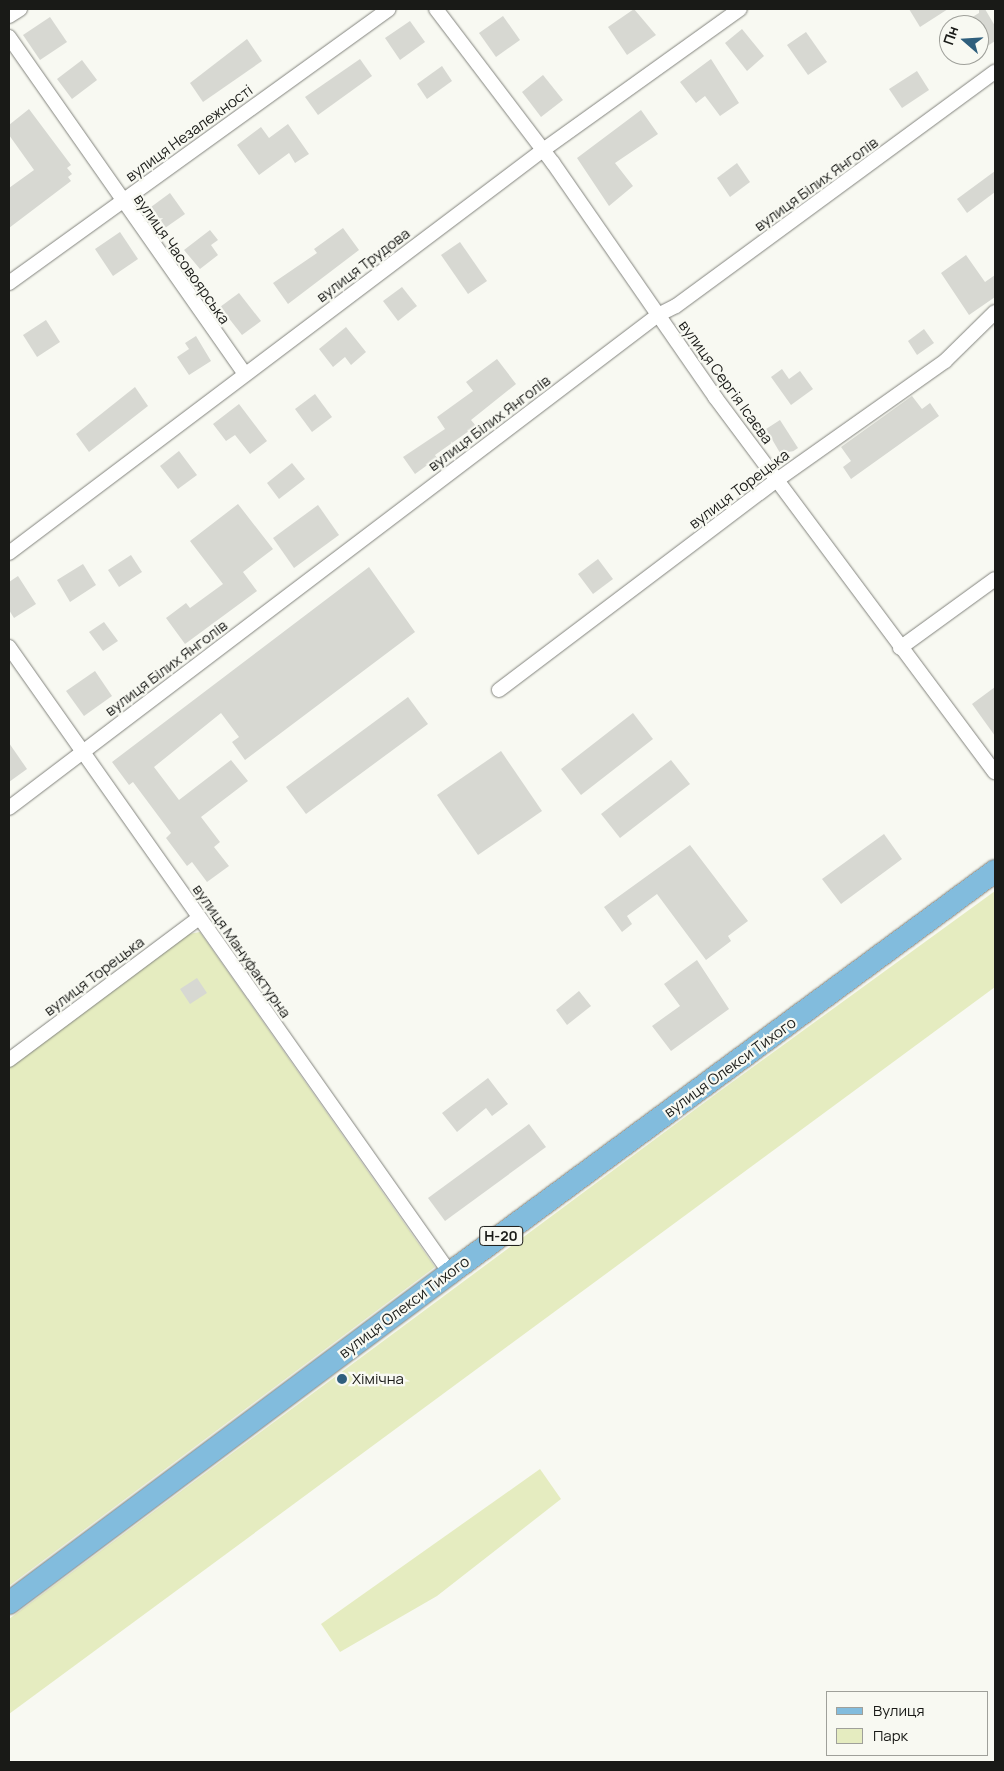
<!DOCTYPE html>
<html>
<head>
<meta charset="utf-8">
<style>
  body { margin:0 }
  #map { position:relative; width:1004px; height:1771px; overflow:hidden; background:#f8f9f2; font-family:Manrope,sans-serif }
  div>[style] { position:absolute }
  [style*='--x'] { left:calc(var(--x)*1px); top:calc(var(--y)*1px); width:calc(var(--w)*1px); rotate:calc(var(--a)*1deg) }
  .green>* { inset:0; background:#e5ecc0 }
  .building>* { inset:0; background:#d7d8d2 }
  .roads { filter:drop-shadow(0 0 1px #82837d) drop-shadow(0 0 1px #82837d) }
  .minor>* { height:14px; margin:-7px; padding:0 7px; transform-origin:7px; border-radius:7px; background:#fff }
  .primary>* { height:22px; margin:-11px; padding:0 11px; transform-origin:11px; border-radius:11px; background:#82bcdd }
  .dots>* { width:14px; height:14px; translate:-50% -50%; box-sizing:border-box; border:2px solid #f8f9f2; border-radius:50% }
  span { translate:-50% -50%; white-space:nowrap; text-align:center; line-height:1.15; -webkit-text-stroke:4.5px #f8f9f2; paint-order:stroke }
  .shield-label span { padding:1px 4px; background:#f8f9f2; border:1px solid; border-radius:4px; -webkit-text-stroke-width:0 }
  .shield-label { font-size:14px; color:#191a17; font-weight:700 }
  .street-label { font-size:15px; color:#191a17 }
  .poi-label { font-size:15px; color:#191a17 }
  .left { translate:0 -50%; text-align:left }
  .frame { position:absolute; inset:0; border:10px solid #191a17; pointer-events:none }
  .legend { position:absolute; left:826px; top:1691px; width:162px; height:65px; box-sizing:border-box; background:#f8f9f2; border:1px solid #9fa09a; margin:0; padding:6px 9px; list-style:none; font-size:15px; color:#191a17 }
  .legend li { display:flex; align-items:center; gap:10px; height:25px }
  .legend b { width:25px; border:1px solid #9fa09a }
  .north { position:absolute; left:939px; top:15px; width:50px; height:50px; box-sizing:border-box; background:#f8f9f2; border:1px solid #9fa09a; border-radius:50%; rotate:289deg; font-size:14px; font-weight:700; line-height:20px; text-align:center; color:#191a17 }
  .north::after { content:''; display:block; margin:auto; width:18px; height:22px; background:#2f5f7d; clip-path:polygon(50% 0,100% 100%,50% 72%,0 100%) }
</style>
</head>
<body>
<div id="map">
  <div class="green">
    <i style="clip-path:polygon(995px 891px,995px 987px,9px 1714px,9px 1619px,720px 1091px)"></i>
    <i style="clip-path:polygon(200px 932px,435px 1267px,9px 1586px,9px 1068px,189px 934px)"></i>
    <i style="clip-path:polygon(540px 1469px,561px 1499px,437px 1596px,340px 1652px,321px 1624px)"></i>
  </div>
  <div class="building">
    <i style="clip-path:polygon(634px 9px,656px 35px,627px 55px,608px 27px)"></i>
    <i style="clip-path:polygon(909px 9px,948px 9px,920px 27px)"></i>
    <i style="clip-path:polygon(979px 9px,985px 9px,995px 26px,995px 41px,983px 49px,979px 42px,979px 25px,959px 25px,979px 13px)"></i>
    <i style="clip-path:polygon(503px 16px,520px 40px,496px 57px,479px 33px)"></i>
    <i style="clip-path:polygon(50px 17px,67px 42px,40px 60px,23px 35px)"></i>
    <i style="clip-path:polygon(410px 21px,425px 42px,400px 60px,385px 38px)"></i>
    <i style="clip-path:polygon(742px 29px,764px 56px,747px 71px,725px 43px)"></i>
    <i style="clip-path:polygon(806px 32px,827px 62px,808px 75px,787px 45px)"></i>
    <i style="clip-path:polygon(247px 39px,262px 61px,203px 102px,190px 83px)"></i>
    <i style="clip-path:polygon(360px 59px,372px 76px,318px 115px,305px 97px)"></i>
    <i style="clip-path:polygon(711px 59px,739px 103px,720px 116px,705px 96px,696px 103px,680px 82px)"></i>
    <i style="clip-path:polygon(82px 60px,97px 80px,72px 99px,57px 79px)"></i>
    <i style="clip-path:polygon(442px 66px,452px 81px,427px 99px,417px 84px)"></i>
    <i style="clip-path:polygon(917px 71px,929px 90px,902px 108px,889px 89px)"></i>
    <i style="clip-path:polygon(543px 75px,563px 100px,541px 117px,522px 92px)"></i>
    <i style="clip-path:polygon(29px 109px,71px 165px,67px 168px,72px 174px,68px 177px,71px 181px,9px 228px,9px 188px,34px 170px,9px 135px,9px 125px)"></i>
    <i style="clip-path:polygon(641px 110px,658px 134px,615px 163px,633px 186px,609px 206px,577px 158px)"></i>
    <i style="clip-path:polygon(288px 124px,309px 154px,295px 163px,289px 153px,259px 175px,237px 145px,261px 127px,269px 138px)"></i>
    <i style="clip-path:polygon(737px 163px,750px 182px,730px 197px,717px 178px)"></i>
    <i style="clip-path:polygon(995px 171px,995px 192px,967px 213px,957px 199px)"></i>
    <i style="clip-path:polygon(170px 193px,185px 214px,165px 228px,151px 207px)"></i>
    <i style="clip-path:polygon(343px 228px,359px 250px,288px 304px,273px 283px,317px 253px,314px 249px)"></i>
    <i style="clip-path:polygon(210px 230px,218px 240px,211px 245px,218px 255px,200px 269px,184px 250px)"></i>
    <i style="clip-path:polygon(120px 232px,138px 259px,113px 276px,95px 249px)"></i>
    <i style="clip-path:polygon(460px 242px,487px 281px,468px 294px,441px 255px)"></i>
    <i style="clip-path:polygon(966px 255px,985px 282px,995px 275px,995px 297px,969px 315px,941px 273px)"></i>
    <i style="clip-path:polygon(402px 287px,417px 306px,398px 321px,383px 301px)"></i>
    <i style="clip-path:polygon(239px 293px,261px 321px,242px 335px,220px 307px)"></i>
    <i style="clip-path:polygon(46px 320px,60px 342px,37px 357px,23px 335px)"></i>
    <i style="clip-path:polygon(346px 327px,366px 352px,351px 365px,345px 357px,333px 367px,319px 349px)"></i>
    <i style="clip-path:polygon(924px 329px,934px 343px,917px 355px,908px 341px)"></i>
    <i style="clip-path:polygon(196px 336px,211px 361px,189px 375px,177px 357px,189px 349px,185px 343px)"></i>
    <i style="clip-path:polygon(497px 359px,516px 384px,471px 420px,476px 426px,435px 455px,437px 458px,415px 474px,403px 457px,445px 429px,437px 417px,473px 391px,466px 382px)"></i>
    <i style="clip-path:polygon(782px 369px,789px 379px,800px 371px,813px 389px,791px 405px,771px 377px)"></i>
    <i style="clip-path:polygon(135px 387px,148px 406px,89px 452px,76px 434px)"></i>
    <i style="clip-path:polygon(315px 394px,332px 417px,312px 432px,295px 409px)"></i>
    <i style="clip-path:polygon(912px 396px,922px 409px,930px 403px,939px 416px,851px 479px,843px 467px,851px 461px,841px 447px)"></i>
    <i style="clip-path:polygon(239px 404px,267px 441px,250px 454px,235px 435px,226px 441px,213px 424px)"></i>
    <i style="clip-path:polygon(780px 420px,798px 448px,783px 458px,766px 429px)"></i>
    <i style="clip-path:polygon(179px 451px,197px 475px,178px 489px,160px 466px)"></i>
    <i style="clip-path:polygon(292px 463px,305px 479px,279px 499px,267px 483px)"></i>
    <i style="clip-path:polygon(238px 504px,273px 549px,243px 572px,257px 591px,185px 644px,166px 618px,186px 603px,190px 608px,223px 584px,190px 541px)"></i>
    <i style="clip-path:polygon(318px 505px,339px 535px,294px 568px,273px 538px)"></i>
    <i style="clip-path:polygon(131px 555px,142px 572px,119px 587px,108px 570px)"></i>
    <i style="clip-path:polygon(598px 559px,613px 579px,593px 594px,578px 574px)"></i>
    <i style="clip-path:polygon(83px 564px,96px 585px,70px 602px,57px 580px)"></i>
    <i style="clip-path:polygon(369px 567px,415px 632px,245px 760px,232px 742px,239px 737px,221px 713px,154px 767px,179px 800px,231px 760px,248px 781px,201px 817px,220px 842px,214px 847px,229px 866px,207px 882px,192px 862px,187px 866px,166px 838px,171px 833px,133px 782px,129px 785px,112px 762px)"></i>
    <i style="clip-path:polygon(18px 576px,36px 604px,14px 618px,9px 610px,9px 582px)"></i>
    <i style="clip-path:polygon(104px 622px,118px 641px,103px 651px,89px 632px)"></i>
    <i style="clip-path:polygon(95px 671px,112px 696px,84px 716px,66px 691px)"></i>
    <i style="clip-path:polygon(995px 687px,995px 736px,972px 704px)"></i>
    <i style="clip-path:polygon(408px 697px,428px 724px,306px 814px,286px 787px)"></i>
    <i style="clip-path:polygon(633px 713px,653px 739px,581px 795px,561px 769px)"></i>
    <i style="clip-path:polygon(9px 743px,27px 769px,9px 782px)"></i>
    <i style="clip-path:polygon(501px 751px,542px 811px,478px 855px,437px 795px)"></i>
    <i style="clip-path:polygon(671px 760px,690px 784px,620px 838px,601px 814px)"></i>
    <i style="clip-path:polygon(884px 834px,902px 859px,841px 904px,822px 879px)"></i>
    <i style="clip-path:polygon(690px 845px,748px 921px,728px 936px,731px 941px,706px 960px,657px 894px,627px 916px,632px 924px,622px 932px,604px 907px)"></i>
    <i style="clip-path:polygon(697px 960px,729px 1009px,671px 1051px,652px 1026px,680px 1006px,664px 984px)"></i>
    <i style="clip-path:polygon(197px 978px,207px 993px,190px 1004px,180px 989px)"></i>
    <i style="clip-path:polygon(579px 991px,591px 1006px,567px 1025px,556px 1010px)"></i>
    <i style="clip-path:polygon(488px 1078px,508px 1104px,492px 1116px,486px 1108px,457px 1132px,442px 1113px)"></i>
    <i style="clip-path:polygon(529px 1124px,546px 1147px,445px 1221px,428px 1198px)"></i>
  </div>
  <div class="roads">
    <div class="minor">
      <i style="--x:436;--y:9;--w:193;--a:52.8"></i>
      <i style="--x:553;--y:163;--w:285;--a:55.3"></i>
      <i style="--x:715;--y:397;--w:468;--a:53.3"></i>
      <i style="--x:9;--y:16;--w:13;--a:-32"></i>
      <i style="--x:9;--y:37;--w:411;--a:55"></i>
      <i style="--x:9;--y:283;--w:468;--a:-35.8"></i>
      <i style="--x:9;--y:553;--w:669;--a:-37.04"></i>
      <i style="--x:543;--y:150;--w:242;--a:-35.6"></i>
      <i style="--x:9;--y:647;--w:766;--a:54.84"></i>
      <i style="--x:900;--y:648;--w:117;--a:-36"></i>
      <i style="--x:499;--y:690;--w:348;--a:-37.1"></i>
      <i style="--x:777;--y:480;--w:206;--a:-35.3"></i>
      <i style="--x:945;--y:361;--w:70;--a:-44.4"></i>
      <i style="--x:9;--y:808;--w:815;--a:-37.22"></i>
      <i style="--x:658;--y:315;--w:20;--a:-27"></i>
      <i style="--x:676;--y:306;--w:396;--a:-36.3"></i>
      <i style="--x:9;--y:1060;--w:237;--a:-36.8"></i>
    </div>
    <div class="primary">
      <i style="--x:9;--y:1603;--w:551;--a:-36.81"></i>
      <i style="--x:450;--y:1273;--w:677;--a:-36.41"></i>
    </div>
  </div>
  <div class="dots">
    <i style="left:342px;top:1379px;background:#2f5f7d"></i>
  </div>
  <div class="shield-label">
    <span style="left:501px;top:1236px">Н-20</span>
  </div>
  <div class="street-label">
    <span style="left:189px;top:133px;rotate:-36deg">вулиця Незалежності</span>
    <span style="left:816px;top:184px;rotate:-36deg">вулиця Білих Янголів</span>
    <span style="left:182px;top:259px;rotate:55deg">вулиця Часовоярська</span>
    <span style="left:363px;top:265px;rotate:-37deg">вулиця Трудова</span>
    <span style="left:726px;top:382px;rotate:54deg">вулиця Сергія Ісаєва</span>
    <span style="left:489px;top:423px;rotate:-37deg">вулиця Білих Янголів</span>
    <span style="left:739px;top:489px;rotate:-37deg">вулиця Торецька</span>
    <span style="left:166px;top:668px;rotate:-37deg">вулиця Білих Янголів</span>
    <span style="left:242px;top:951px;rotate:55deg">вулиця Мануфактурна</span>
    <span style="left:94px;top:976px;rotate:-37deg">вулиця Торецька</span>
    <span style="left:730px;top:1067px;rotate:-36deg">вулиця Олекси Тихого</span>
    <span style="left:404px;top:1307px;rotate:-37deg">вулиця Олекси Тихого</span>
  </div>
  <div class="poi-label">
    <span class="left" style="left:352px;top:1379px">Хімічна</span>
  </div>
  <div class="frame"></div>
  <ul class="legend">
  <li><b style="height:6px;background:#82bcdd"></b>Вулиця</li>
  <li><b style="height:14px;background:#e5ecc0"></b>Парк</li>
  </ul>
  <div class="north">Пн</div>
</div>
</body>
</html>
